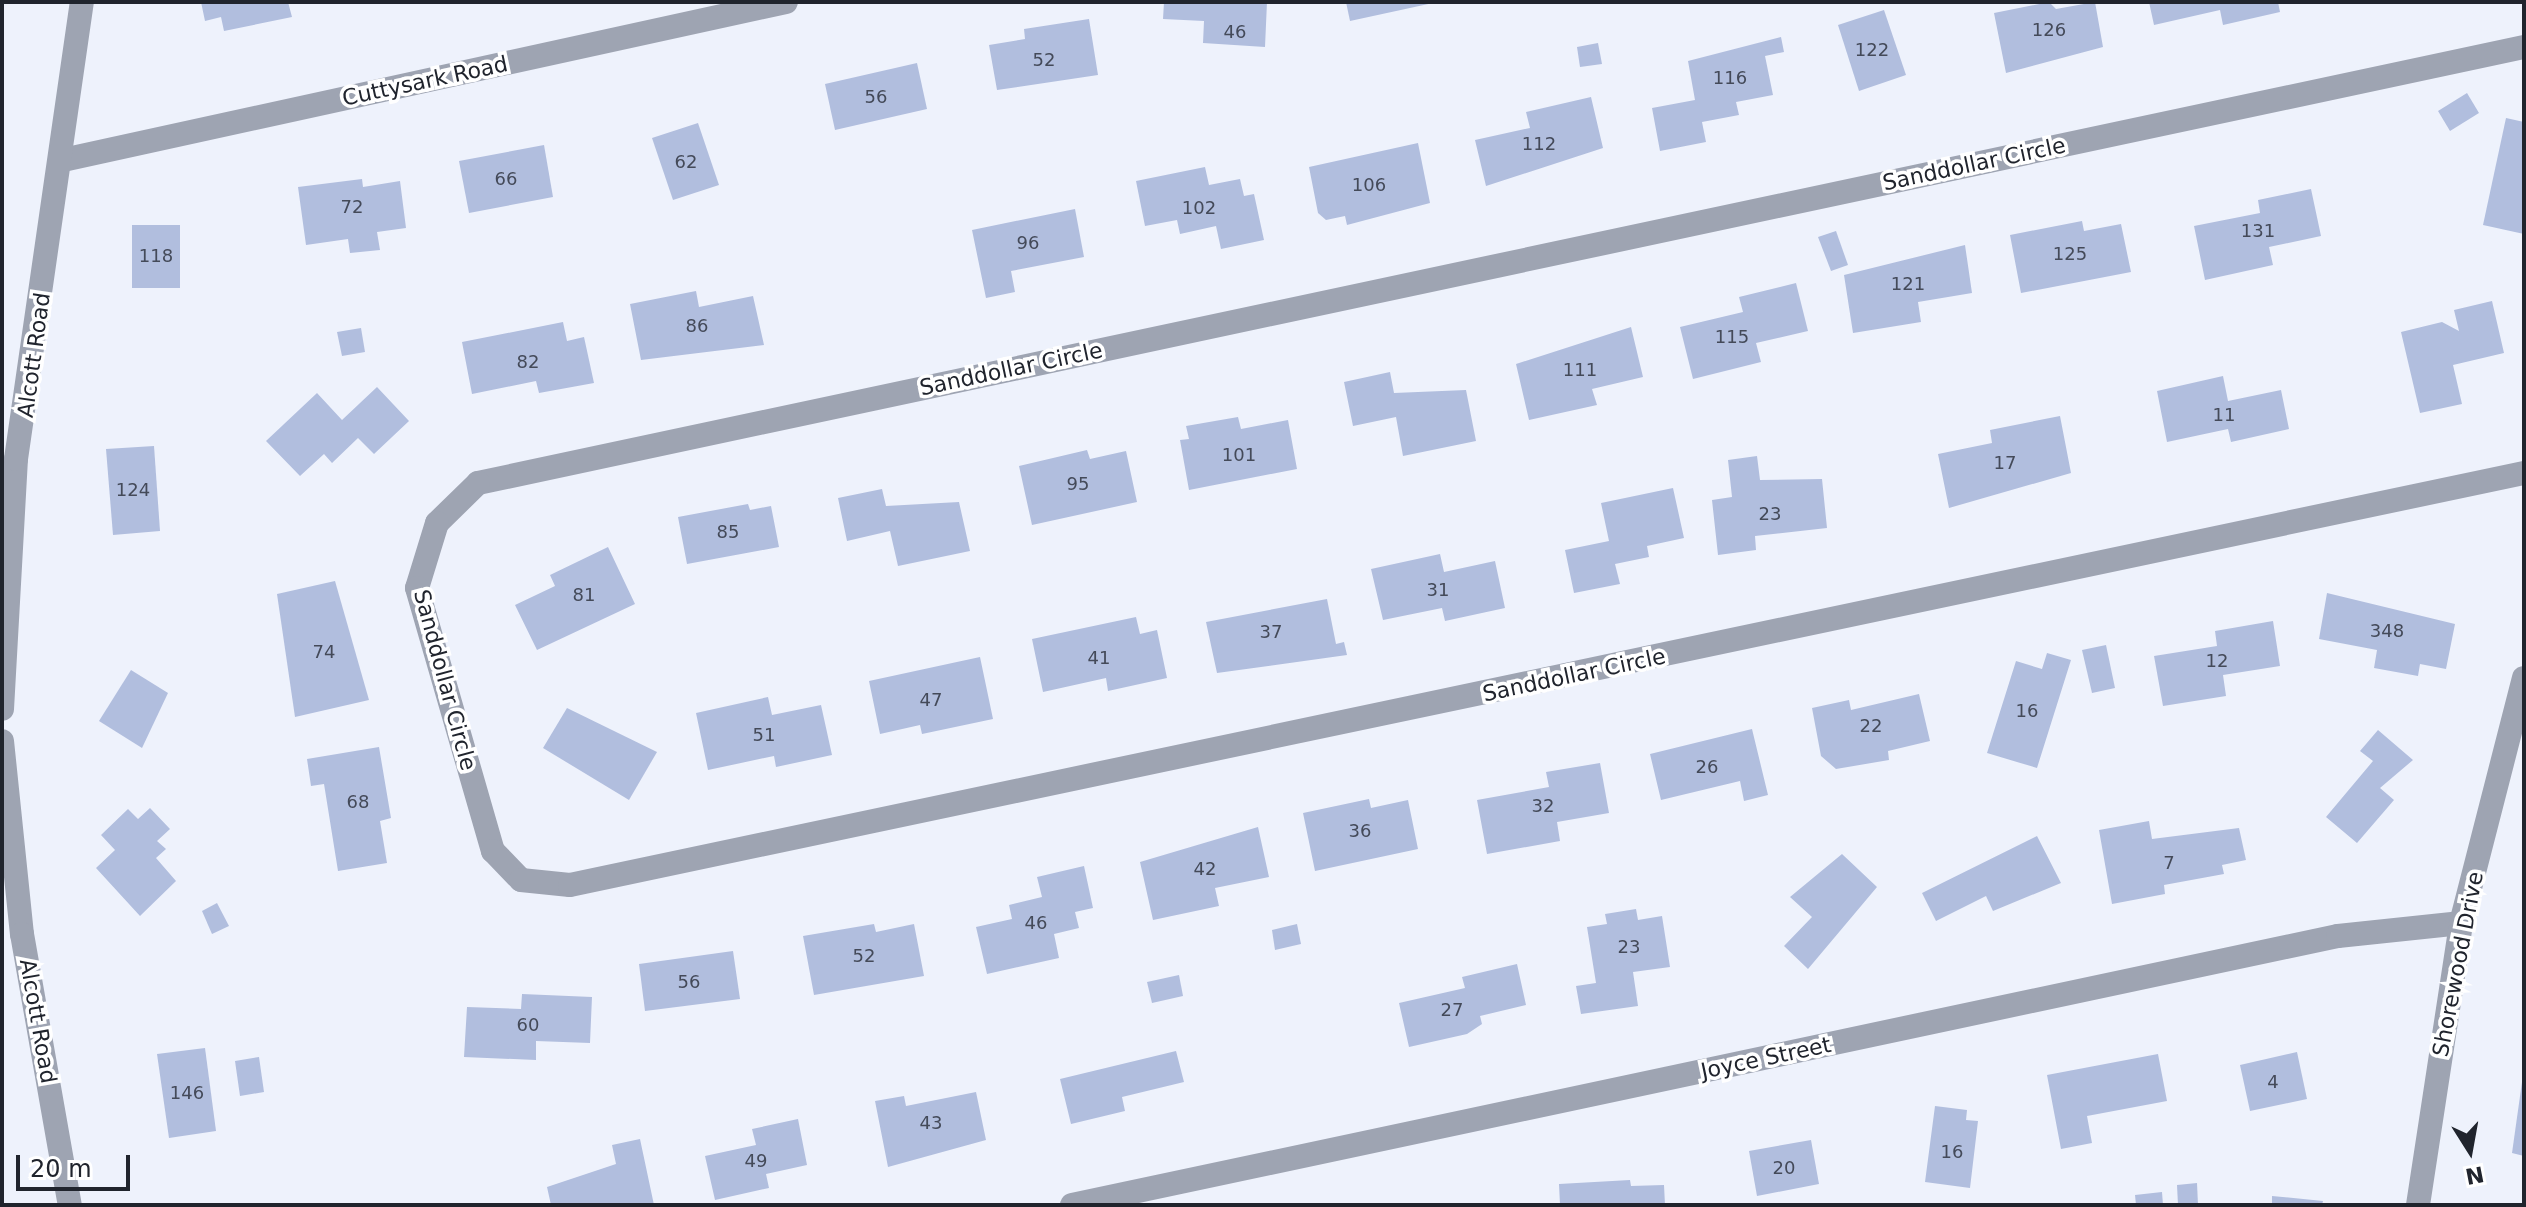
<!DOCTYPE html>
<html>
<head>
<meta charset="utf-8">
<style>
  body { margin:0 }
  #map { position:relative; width:2526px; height:1207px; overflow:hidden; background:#eef2fc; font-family:"DejaVu Sans",sans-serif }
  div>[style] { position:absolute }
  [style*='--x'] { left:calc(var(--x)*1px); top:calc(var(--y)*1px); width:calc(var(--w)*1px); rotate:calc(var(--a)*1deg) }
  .building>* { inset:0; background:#b1bede }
  .minor>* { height:24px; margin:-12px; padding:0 12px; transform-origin:12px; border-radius:12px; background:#9ea4b2 }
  span { translate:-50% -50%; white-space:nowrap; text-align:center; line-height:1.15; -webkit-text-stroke:7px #fff; paint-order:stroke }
  .number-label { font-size:18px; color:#444a59 }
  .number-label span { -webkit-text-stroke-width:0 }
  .street-label { font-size:22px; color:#20242d }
  .frame { position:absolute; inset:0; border:4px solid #20242d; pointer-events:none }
  .north { position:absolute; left:2430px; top:1111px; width:80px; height:80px; -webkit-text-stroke:6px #fff; paint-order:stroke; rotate:169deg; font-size:22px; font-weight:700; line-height:32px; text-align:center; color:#20242d }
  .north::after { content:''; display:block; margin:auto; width:28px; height:36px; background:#20242d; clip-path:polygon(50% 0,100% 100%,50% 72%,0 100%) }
  .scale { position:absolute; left:16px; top:1155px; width:114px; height:36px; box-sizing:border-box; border:4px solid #20242d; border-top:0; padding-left:10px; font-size:24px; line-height:28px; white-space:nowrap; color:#20242d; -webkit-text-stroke:6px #fff; paint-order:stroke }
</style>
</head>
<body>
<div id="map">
  <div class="building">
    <i style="clip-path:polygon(201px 2px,288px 2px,292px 17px,224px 31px,221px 17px,205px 21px)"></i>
    <i style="clip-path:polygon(1164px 2px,1267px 2px,1265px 47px,1203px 43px,1204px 21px,1163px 19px)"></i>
    <i style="clip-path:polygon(1346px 2px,1433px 2px,1433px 3px,1350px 21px)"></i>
    <i style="clip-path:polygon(2049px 2px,2056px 9px,2095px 2px,2103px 47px,2006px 73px,1994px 13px)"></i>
    <i style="clip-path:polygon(2149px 2px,2278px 2px,2280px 12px,2223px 25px,2220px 10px,2154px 25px)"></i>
    <i style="clip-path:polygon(1884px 10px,1906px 75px,1859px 91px,1838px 25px)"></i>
    <i style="clip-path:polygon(1089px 19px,1098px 75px,997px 90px,989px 45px,1025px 39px,1024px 29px)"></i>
    <i style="clip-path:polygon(1781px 37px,1784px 52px,1765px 56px,1773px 95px,1736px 102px,1739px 115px,1702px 122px,1706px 142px,1660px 151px,1652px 108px,1695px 100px,1688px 61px)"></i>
    <i style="clip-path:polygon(1598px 43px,1602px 64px,1580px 67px,1577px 47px)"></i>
    <i style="clip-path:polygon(917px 63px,927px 109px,835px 130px,825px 84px)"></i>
    <i style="clip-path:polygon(2467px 93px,2479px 113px,2450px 131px,2438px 111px)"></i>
    <i style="clip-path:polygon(1591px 97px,1603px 148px,1486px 186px,1475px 140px,1530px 128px,1526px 112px)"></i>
    <i style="clip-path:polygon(2506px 118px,2524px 122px,2524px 234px,2483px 225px)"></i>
    <i style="clip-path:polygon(698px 123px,719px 185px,673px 200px,652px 138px)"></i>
    <i style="clip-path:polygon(1418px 143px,1430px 203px,1347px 225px,1345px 216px,1326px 220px,1318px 213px,1309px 167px)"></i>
    <i style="clip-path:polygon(544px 145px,553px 197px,469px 213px,459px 161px)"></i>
    <i style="clip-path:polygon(1205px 167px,1209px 185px,1240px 179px,1244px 196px,1254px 194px,1264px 240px,1221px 249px,1216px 226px,1180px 234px,1177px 220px,1145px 226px,1136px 181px)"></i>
    <i style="clip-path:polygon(362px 179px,363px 187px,400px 181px,406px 228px,377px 232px,380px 250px,350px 253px,348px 239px,306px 245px,298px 187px)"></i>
    <i style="clip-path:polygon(2311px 189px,2321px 236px,2269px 247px,2273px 265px,2205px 280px,2194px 226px,2260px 213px,2258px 200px)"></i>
    <i style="clip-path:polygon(1075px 209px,1084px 257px,1011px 271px,1015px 292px,986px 298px,972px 230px)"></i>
    <i style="clip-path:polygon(2082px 221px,2084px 231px,2121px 224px,2131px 272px,2021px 293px,2010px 235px)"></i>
    <i style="clip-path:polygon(132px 225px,180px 225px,180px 288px,132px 288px)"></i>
    <i style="clip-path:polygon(1836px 231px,1848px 265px,1831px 271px,1818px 237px)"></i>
    <i style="clip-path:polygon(1965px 245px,1972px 293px,1918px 302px,1921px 322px,1853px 333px,1844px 275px)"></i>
    <i style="clip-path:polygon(1796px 283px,1808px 331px,1756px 343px,1761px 362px,1693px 379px,1680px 327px,1743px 312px,1739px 297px)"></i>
    <i style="clip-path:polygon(696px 291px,699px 307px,753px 296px,764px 345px,641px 360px,630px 304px)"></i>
    <i style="clip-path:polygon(2492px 301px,2504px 353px,2453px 365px,2462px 404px,2420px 413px,2401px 332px,2442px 322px,2459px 331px,2454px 310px)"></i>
    <i style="clip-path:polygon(563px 322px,567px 341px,584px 337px,594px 383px,539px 393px,536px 381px,472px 394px,462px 342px)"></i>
    <i style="clip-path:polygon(1631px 327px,1643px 377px,1592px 389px,1597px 405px,1529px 420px,1516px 364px)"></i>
    <i style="clip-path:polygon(361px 328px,365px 352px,342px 356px,337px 332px)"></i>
    <i style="clip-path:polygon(1390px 372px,1394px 393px,1466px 390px,1476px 441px,1403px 456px,1396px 417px,1353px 426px,1344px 382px)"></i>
    <i style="clip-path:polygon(2223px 376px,2228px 401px,2281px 390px,2289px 429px,2231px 442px,2228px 429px,2167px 442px,2157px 391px)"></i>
    <i style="clip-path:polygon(377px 387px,409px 421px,374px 454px,358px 438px,332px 463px,324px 454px,300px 476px,266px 441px,317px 393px,342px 420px)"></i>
    <i style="clip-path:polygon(2060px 416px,2071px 473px,1949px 508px,1938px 454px,1992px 443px,1990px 430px)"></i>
    <i style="clip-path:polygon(1238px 417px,1241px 429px,1288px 420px,1297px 469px,1189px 490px,1180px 440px,1189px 439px,1186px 426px)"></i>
    <i style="clip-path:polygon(154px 446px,160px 531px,113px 535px,106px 449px)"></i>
    <i style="clip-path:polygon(1087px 450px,1090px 459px,1126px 451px,1137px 502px,1032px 525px,1019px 466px)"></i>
    <i style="clip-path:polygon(1757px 456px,1760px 480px,1822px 479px,1827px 528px,1755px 536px,1756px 550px,1718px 555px,1712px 500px,1732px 497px,1728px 460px)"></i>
    <i style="clip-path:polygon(1673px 488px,1684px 538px,1647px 546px,1649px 557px,1615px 564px,1620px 584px,1574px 593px,1565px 550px,1609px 541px,1601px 503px)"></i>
    <i style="clip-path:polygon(882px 489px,886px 506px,959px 502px,970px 551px,898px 566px,890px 531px,847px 541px,838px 498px)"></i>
    <i style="clip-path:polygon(748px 504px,750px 510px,771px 506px,779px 547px,687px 564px,678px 517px)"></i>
    <i style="clip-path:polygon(608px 547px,635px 604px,537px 650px,515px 605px,555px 586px,550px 575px)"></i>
    <i style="clip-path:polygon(1440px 554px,1444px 572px,1495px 561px,1505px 608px,1445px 621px,1442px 608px,1383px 620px,1371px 569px)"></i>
    <i style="clip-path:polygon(335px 581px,369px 700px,295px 717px,277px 594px)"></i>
    <i style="clip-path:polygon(2327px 593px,2455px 624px,2446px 669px,2420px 664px,2418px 676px,2374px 668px,2377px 650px,2319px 639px)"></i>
    <i style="clip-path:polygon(1327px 599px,1336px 644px,1344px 642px,1347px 655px,1217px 673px,1206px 622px)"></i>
    <i style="clip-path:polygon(1136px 617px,1140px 634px,1157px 630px,1167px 678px,1108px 691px,1106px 678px,1043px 692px,1032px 639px)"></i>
    <i style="clip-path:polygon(2273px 621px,2280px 666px,2223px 675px,2226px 696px,2163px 706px,2154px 656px,2217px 646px,2215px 631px)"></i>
    <i style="clip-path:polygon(2106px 645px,2115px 688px,2092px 693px,2082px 650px)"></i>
    <i style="clip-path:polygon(2047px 653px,2071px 660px,2037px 768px,1987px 753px,2016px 661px,2042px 669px)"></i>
    <i style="clip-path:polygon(980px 657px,993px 719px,922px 734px,920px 725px,880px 734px,869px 681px)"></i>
    <i style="clip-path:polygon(131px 670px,168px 693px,142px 748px,99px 721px)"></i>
    <i style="clip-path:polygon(1919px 694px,1930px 741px,1888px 751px,1889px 760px,1836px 769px,1821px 756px,1812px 708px,1849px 700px,1851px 710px)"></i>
    <i style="clip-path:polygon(768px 697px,772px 715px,821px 705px,832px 755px,776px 767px,774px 756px,708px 770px,696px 713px)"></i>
    <i style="clip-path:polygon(567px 708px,657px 752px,629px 800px,543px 748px)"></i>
    <i style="clip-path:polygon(1752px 729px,1768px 795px,1744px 801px,1740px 781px,1661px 800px,1650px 754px)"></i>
    <i style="clip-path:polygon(2378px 730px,2413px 760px,2380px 788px,2394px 800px,2357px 843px,2326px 817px,2373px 761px,2360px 751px)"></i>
    <i style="clip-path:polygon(379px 747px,391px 818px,380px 821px,387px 863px,338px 871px,324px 784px,311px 786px,307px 759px)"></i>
    <i style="clip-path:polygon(1600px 763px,1609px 813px,1557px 822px,1560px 841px,1487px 854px,1477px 800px,1549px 787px,1546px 772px)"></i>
    <i style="clip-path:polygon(1369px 799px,1371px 808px,1408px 800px,1418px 849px,1315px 871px,1303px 813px)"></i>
    <i style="clip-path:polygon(150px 808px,170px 829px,157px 841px,166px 849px,156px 858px,176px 881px,140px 916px,96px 868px,115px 850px,101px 835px,128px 809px,138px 819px)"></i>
    <i style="clip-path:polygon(2149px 821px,2152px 839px,2239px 828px,2246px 860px,2222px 865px,2224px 874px,2164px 885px,2165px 894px,2112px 904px,2099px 830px)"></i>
    <i style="clip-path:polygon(1258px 827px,1269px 877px,1215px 888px,1219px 906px,1153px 920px,1140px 862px)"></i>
    <i style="clip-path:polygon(2037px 836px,2061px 883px,1993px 911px,1986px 896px,1936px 921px,1922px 893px)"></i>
    <i style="clip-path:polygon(1842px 854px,1877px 887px,1808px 969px,1784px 946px,1812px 917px,1790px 897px)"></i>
    <i style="clip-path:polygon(1084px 866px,1093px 908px,1075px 912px,1079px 928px,1054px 934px,1059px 958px,987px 974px,976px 927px,1012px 919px,1009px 905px,1042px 897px,1037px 877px)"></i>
    <i style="clip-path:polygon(217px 903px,229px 926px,212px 934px,202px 911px)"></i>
    <i style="clip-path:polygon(1636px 909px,1638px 920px,1662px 916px,1670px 967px,1633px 972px,1638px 1006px,1581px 1014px,1576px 986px,1596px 983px,1587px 927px,1607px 924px,1605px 914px)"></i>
    <i style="clip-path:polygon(874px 924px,876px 932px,914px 924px,924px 976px,814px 995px,803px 936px)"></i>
    <i style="clip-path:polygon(1297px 924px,1301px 944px,1275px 950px,1272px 930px)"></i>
    <i style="clip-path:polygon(733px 951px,740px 999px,645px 1011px,639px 964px)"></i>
    <i style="clip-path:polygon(1517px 964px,1526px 1005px,1480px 1016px,1482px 1024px,1467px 1034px,1409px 1047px,1399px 1003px,1465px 988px,1462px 977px)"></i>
    <i style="clip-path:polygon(1179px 975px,1183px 996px,1152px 1003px,1147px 982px)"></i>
    <i style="clip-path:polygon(522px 994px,592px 997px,590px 1043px,536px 1041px,536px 1060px,464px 1057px,467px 1007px,521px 1009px)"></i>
    <i style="clip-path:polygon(205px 1048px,216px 1131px,169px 1138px,157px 1054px)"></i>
    <i style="clip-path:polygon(1176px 1051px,1184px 1082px,1122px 1097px,1125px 1111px,1071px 1124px,1060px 1079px)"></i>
    <i style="clip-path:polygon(2297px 1052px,2307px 1099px,2250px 1111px,2240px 1065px)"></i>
    <i style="clip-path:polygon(2158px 1054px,2167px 1101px,2087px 1116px,2092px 1143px,2061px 1149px,2047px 1075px)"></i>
    <i style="clip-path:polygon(259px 1057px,264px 1092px,240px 1096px,235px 1061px)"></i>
    <i style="clip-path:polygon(2523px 1075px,2524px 1075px,2524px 1156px,2512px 1153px)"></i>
    <i style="clip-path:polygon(976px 1092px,986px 1140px,888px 1167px,875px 1101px,904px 1096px,906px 1106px)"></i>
    <i style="clip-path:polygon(1935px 1106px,1967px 1110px,1966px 1120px,1978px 1121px,1970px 1188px,1925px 1182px)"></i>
    <i style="clip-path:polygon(798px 1119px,807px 1165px,766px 1174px,769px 1188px,715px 1200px,705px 1156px,756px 1145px,752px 1129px)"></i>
    <i style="clip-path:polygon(640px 1139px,654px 1205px,551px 1205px,547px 1187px,616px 1164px,612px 1145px)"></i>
    <i style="clip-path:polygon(1811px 1140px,1819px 1184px,1757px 1196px,1749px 1151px)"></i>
    <i style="clip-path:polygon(1630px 1180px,1631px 1186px,1664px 1185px,1665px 1205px,1560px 1205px,1559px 1184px)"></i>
    <i style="clip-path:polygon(2197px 1183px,2198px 1205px,2178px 1205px,2177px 1185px)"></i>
    <i style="clip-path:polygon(2162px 1192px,2163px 1205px,2136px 1205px,2135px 1195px)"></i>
    <i style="clip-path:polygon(2272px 1196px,2323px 1201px,2322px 1205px,2272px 1205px)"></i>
  </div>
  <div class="minor">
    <i style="--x:2524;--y:47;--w:2092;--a:167.97"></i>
    <i style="--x:478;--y:483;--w:57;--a:135.7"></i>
    <i style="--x:437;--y:523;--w:68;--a:107.1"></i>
    <i style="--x:417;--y:588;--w:274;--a:73.9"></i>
    <i style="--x:493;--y:851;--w:40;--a:46"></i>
    <i style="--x:521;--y:880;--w:49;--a:5.8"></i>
    <i style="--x:570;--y:885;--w:1997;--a:-11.91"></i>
    <i style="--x:63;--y:160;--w:740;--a:-12.33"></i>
    <i style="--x:2;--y:709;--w:250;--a:-86.8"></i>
    <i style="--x:16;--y:459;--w:462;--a:-81.8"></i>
    <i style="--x:2;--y:741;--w:194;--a:84.1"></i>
    <i style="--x:22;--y:934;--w:275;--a:80"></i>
    <i style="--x:1072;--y:1205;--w:1294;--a:-12"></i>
    <i style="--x:2338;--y:936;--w:124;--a:-6"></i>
    <i style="--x:2418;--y:1205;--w:285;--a:-81.3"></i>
    <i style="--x:2461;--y:923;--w:253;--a:-75.6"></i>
  </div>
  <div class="number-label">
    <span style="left:2049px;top:30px">126</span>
    <span style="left:1235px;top:32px">46</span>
    <span style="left:1872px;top:50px">122</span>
    <span style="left:1044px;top:60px">52</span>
    <span style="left:1730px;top:78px">116</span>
    <span style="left:876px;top:97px">56</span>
    <span style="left:1539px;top:144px">112</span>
    <span style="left:686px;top:162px">62</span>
    <span style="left:506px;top:179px">66</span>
    <span style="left:1369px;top:185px">106</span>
    <span style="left:352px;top:207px">72</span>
    <span style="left:1199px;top:208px">102</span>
    <span style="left:2258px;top:231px">131</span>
    <span style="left:1028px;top:243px">96</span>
    <span style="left:2070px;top:254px">125</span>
    <span style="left:156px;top:256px">118</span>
    <span style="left:1908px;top:284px">121</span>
    <span style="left:697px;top:326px">86</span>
    <span style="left:1732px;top:337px">115</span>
    <span style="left:528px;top:362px">82</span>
    <span style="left:1580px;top:370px">111</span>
    <span style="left:2224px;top:415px">11</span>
    <span style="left:1239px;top:455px">101</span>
    <span style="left:2005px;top:463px">17</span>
    <span style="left:1078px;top:484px">95</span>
    <span style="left:133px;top:490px">124</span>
    <span style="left:1770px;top:514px">23</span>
    <span style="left:728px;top:532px">85</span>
    <span style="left:1438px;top:590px">31</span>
    <span style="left:584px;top:595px">81</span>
    <span style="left:2387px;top:631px">348</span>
    <span style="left:1271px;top:632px">37</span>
    <span style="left:324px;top:652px">74</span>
    <span style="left:1099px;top:658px">41</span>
    <span style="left:2217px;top:661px">12</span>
    <span style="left:931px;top:700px">47</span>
    <span style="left:2027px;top:711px">16</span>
    <span style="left:1871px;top:726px">22</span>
    <span style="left:764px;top:735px">51</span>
    <span style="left:1707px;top:767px">26</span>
    <span style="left:358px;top:802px">68</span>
    <span style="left:1543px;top:806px">32</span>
    <span style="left:1360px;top:831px">36</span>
    <span style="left:2169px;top:863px">7</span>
    <span style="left:1205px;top:869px">42</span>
    <span style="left:1036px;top:923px">46</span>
    <span style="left:1629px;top:947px">23</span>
    <span style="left:864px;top:956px">52</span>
    <span style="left:689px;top:982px">56</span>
    <span style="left:1452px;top:1010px">27</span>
    <span style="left:528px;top:1025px">60</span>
    <span style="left:2273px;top:1082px">4</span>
    <span style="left:187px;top:1093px">146</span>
    <span style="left:931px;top:1123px">43</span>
    <span style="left:1952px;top:1152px">16</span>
    <span style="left:756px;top:1161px">49</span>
    <span style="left:1784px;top:1168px">20</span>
  </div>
  <div class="street-label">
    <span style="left:425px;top:81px;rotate:-12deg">Cuttysark Road</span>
    <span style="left:1974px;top:164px;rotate:-12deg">Sanddollar Circle</span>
    <span style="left:34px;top:355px;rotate:-82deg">Alcott Road</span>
    <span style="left:1011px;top:369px;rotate:-12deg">Sanddollar Circle</span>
    <span style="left:1574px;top:675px;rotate:-12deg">Sanddollar Circle</span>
    <span style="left:445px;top:680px;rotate:75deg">Sanddollar Circle</span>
    <span style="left:2458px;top:964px;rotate:-79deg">Shorewood Drive</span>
    <span style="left:38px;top:1021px;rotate:80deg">Alcott Road</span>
    <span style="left:1766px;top:1058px;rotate:-12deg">Joyce Street</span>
  </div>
  <div class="frame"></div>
  <div class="north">N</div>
  <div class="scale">20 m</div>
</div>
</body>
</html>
